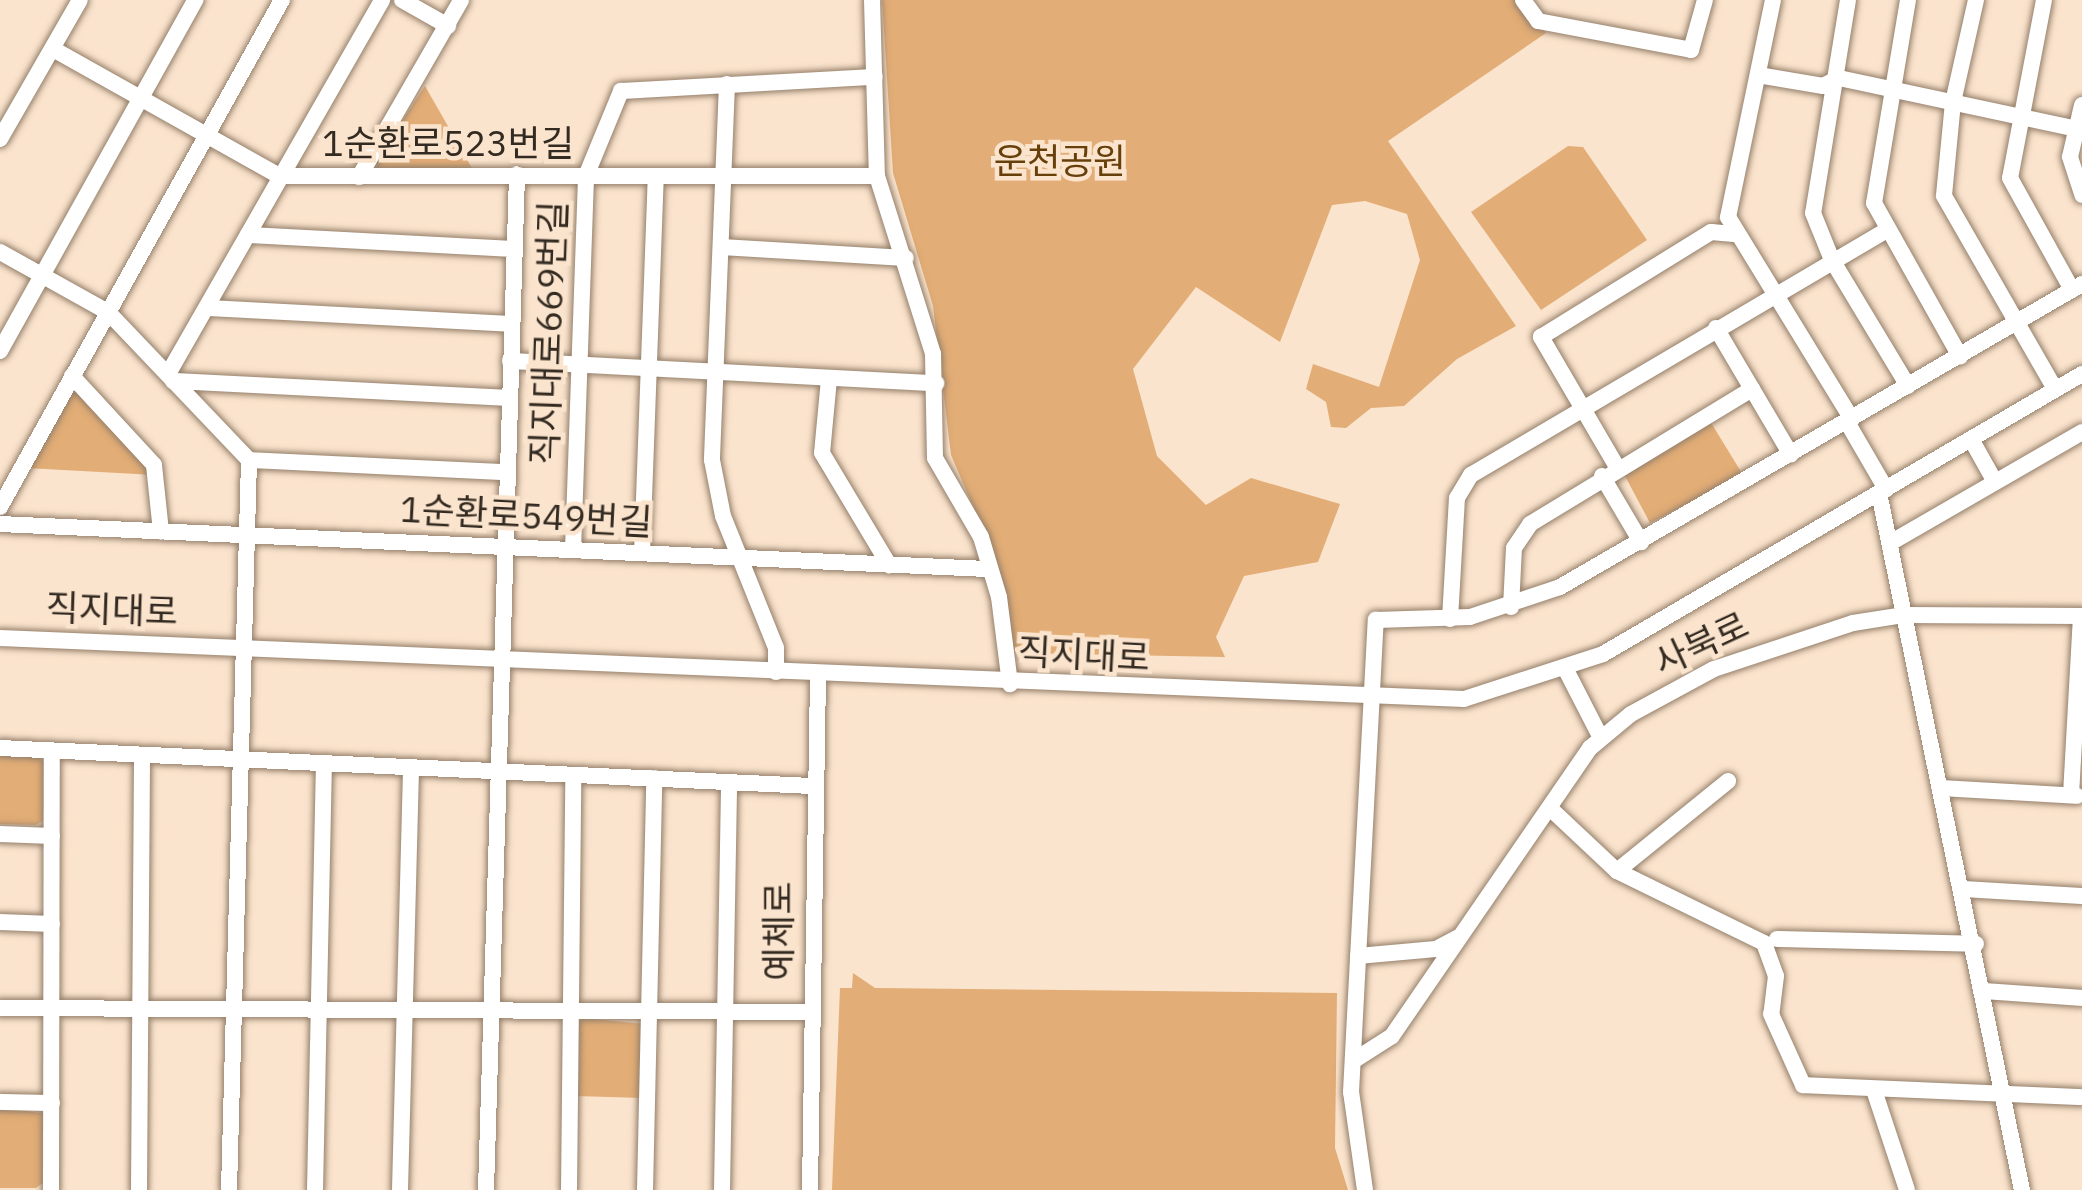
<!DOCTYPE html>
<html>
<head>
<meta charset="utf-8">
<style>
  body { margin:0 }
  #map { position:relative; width:2082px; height:1190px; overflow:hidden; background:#fbe4cd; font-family:"IBM Plex Sans","Noto Sans KR",sans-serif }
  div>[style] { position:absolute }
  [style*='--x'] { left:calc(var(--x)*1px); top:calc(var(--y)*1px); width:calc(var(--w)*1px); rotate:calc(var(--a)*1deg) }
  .green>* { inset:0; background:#e2ad76 }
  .roads { filter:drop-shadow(0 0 3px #947f6a) drop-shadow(0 0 3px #947f6a) }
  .minor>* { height:16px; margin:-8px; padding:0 8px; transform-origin:8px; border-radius:8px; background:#fff }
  span { translate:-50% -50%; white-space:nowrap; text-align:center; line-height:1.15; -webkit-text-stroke:9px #fbe4cd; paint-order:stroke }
  .street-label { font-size:36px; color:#332a21 }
  .park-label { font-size:36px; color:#673f0a }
</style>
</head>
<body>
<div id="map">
  <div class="green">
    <i style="clip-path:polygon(882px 0,1526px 0,1546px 33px,1388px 141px,1516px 326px,1457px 359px,1404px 406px,1371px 408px,1346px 428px,1331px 427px,1326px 402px,1306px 389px,1313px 364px,1379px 387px,1420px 260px,1407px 214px,1365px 201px,1332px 205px,1280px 342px,1196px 287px,1133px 369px,1157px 456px,1206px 505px,1251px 478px,1340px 504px,1318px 562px,1244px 576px,1216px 637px,1225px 657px,1014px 653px,984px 532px,951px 455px,933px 306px,893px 173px)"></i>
    <i style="clip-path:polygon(425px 86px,473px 170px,378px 170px,376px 160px)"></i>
    <i style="clip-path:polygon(1568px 146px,1583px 147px,1647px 240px,1541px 310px,1471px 212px)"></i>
    <i style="clip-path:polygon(71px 385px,155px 475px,26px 468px)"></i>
    <i style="clip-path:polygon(1710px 421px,1743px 475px,1650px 523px,1625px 476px)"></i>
    <i style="clip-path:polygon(0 754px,36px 756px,48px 765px,46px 819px,36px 825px,0 824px)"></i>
    <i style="clip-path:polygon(853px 973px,875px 988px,1337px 993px,1335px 1148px,1348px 1190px,832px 1190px,840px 988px,852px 988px)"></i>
    <i style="clip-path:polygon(583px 1018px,645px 1024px,643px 1098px,575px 1096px,576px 1024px)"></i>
    <i style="clip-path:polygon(0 1107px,47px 1114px,48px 1179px,36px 1188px,0 1188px)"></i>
  </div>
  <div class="roads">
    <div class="minor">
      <i style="--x:402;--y:0;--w:53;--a:29.5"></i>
      <i style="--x:872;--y:0;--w:176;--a:88.4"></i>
      <i style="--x:877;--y:176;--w:187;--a:72.5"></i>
      <i style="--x:933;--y:354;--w:104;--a:88.9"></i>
      <i style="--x:935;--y:458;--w:91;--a:59.8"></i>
      <i style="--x:981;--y:537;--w:63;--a:73.3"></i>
      <i style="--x:999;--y:597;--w:88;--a:82.8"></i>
      <i style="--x:1523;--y:0;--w:26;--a:54"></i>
      <i style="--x:1538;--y:21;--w:156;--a:10.7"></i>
      <i style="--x:1691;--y:50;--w:52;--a:-74.4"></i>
      <i style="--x:1773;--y:0;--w:222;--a:101.7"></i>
      <i style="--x:1728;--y:217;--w:237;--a:58.5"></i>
      <i style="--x:1848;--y:0;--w:216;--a:99.3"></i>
      <i style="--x:1813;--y:213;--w:51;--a:68"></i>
      <i style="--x:1832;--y:260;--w:147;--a:58.9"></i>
      <i style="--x:1908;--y:0;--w:206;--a:99.5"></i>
      <i style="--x:1874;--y:203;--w:176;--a:60.7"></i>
      <i style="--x:1976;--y:0;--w:105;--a:102.7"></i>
      <i style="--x:1953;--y:102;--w:94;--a:95.5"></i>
      <i style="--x:1944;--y:196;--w:223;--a:60.1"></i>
      <i style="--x:2044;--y:0;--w:181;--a:100.8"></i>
      <i style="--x:2010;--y:178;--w:128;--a:61"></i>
      <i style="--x:53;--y:49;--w:259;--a:29.3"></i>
      <i style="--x:279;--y:176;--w:598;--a:0"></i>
      <i style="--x:1758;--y:75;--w:66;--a:9.6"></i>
      <i style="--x:1823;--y:86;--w:18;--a:-27"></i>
      <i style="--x:1839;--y:78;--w:249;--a:12.1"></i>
      <i style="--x:727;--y:84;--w:376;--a:92.3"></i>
      <i style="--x:712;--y:460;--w:57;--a:78.9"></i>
      <i style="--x:723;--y:516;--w:142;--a:68.1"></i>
      <i style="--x:776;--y:648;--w:24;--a:90"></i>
      <i style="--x:2082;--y:105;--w:53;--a:103"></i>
      <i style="--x:2070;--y:157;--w:40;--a:72"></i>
      <i style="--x:0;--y:139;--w:160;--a:-60.1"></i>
      <i style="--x:359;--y:177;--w:204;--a:-60"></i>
      <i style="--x:248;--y:235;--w:267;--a:3"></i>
      <i style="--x:721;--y:247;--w:185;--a:3.4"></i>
      <i style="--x:0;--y:252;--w:124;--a:29.1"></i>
      <i style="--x:108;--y:312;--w:204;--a:46.4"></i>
      <i style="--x:249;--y:460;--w:730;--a:91.57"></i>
      <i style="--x:207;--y:308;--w:305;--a:3"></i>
      <i style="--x:1716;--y:328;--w:147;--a:59.4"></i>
      <i style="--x:0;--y:351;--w:402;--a:-60.9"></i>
      <i style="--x:510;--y:361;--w:427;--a:3"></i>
      <i style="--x:168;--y:374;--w:431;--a:-60.2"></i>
      <i style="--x:72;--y:376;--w:121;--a:47.3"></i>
      <i style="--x:154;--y:465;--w:67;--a:84"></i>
      <i style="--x:829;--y:379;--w:74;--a:95.4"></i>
      <i style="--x:822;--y:453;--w:131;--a:59.1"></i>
      <i style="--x:173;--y:381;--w:334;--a:2.9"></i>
      <i style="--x:1847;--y:422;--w:78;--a:59.8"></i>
      <i style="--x:1971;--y:439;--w:49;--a:60.8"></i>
      <i style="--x:249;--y:460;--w:255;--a:2.7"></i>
      <i style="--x:1617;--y:467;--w:151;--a:-120.3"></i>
      <i style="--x:1541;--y:337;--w:200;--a:-31.7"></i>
      <i style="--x:1711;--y:232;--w:23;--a:5"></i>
      <i style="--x:1602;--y:476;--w:77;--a:59.4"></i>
      <i style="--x:1879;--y:493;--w:712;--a:78.41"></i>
      <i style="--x:0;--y:507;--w:580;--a:-60.92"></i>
      <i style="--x:0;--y:524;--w:990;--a:2.61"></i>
      <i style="--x:1890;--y:543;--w:222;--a:-30"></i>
      <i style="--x:573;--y:550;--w:374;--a:-88"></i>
      <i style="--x:586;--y:176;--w:92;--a:-67.6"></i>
      <i style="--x:621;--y:91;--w:254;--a:-3.2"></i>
      <i style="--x:642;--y:553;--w:376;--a:-87.9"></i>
      <i style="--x:1511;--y:607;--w:59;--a:-87.1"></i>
      <i style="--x:1514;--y:548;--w:29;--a:-56"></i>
      <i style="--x:1530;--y:524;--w:260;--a:-31.3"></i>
      <i style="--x:1450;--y:619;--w:121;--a:-86.7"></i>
      <i style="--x:1457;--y:498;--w:27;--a:-59"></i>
      <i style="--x:1471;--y:475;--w:481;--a:-30.5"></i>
      <i style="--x:0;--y:638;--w:1465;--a:2.39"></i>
      <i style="--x:1464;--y:699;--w:146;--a:-17.9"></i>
      <i style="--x:1603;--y:654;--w:555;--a:-30.31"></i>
      <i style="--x:1566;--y:670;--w:76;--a:62.8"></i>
      <i style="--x:0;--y:748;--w:814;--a:2.68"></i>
      <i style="--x:1940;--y:788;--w:137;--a:3.3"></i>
      <i style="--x:2071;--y:795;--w:178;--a:-86.8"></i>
      <i style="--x:1553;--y:811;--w:88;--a:43.2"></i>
      <i style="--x:1617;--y:871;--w:164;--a:26.1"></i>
      <i style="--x:1764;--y:943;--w:35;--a:70"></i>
      <i style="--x:1776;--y:976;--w:38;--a:97"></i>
      <i style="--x:1771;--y:1014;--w:78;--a:65.7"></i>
      <i style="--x:1803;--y:1085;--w:279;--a:2.5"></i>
      <i style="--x:0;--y:834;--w:52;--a:2.2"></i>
      <i style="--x:1617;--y:871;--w:143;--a:-39"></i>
      <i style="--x:1963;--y:889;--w:119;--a:3.4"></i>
      <i style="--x:0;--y:922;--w:52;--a:2.2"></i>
      <i style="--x:1777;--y:939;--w:199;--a:1.4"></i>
      <i style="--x:1358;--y:956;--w:78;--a:-5.1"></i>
      <i style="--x:1436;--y:949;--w:24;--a:-28"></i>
      <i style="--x:1985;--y:991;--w:97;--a:4.1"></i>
      <i style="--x:0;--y:1008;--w:811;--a:0.28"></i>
      <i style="--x:1353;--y:1061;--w:46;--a:-32.7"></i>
      <i style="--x:1392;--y:1036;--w:349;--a:-55.5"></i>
      <i style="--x:1590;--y:748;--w:53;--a:-39.7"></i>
      <i style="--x:1631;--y:714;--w:94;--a:-28.5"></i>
      <i style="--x:1714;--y:669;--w:146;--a:-18.3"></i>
      <i style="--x:1853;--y:623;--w:52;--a:-8.9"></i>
      <i style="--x:1904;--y:615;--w:178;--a:0.3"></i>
      <i style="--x:1874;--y:1090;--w:105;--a:71.7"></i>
      <i style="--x:0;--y:1102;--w:52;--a:1.1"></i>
      <i style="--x:51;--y:1190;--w:437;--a:-89.9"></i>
      <i style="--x:139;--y:1190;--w:434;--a:-89.6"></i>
      <i style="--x:315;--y:1190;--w:426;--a:-88.8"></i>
      <i style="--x:400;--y:1190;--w:423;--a:-88.5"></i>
      <i style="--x:486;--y:1190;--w:1016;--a:-88.25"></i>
      <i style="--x:569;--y:1190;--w:415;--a:-89.4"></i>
      <i style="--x:645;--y:1190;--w:412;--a:-88.7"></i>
      <i style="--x:722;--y:1190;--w:408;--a:-89"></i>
      <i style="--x:810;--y:1190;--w:516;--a:-89.11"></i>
      <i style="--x:1365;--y:1190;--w:99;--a:-98.1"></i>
      <i style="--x:1351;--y:1092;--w:473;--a:-87"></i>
      <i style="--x:1376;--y:620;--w:94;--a:-1.8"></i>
      <i style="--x:1470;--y:617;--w:95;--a:-18.4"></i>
      <i style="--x:1560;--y:587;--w:604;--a:-30.13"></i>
    </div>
  </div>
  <div class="street-label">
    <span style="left:448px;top:143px">1순환로523번길</span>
    <span style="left:548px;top:333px;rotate:-88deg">직지대로669번길</span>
    <span style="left:526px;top:515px;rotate:3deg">1순환로549번길</span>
    <span style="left:112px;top:609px;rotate:2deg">직지대로</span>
    <span style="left:1701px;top:643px;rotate:-25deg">사북로</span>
    <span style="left:1084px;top:654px;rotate:3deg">직지대로</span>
    <span style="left:778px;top:931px;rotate:-90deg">예체로</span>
  </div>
  <div class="park-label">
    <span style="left:1060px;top:161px">운천공원</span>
  </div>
</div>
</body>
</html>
